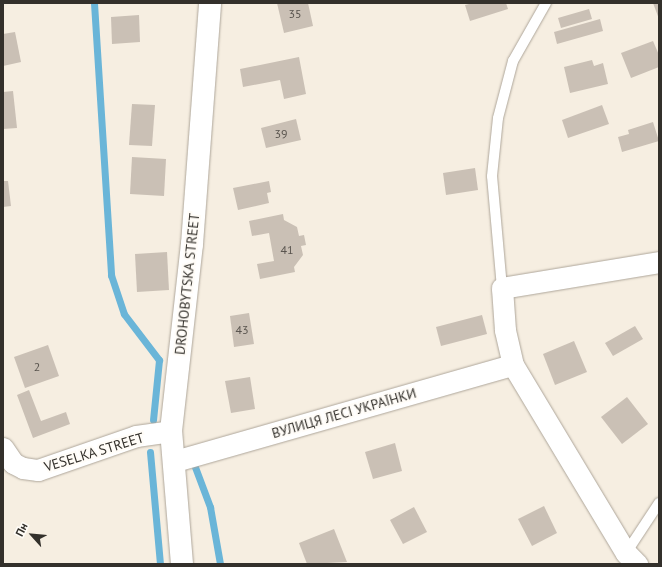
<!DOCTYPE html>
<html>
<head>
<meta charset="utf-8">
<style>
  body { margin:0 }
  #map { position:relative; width:662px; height:567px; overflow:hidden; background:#f6eee1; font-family:"PT Sans",sans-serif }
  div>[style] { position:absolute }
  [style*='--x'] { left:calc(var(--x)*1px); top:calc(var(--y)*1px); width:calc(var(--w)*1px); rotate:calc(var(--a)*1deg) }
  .stream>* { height:7px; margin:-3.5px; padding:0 3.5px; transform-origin:3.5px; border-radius:3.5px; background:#6ab5d8 }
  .building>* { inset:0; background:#cac0b5 }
  .roads { filter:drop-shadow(0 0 1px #aea69a) drop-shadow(0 0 1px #aea69a) }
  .lane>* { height:10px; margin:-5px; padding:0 5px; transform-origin:5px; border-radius:5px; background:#fff }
  .street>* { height:21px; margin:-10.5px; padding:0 10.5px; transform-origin:10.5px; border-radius:10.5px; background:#fff }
  .secondary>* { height:22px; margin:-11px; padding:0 11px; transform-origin:11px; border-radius:11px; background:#fff }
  span { translate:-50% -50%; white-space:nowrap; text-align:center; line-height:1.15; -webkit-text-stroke:4px #fffcf7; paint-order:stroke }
  .number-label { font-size:12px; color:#59544e }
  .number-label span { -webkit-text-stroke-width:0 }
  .street-label { font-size:14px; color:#33302b }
  .frame { position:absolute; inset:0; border:4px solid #33302b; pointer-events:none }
  .north { position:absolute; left:12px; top:515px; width:40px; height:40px; -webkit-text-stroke:3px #fffcf7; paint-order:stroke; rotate:297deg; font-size:11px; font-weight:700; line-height:16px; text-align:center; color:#33302b }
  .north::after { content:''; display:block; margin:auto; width:14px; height:18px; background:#33302b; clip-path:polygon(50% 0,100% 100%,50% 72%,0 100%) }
</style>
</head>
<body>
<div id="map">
  <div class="stream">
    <i style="--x:94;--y:3;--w:273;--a:86.4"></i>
    <i style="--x:111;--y:275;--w:41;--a:71.6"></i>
    <i style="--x:124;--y:314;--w:58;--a:52.7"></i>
    <i style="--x:159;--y:360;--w:60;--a:95.7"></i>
    <i style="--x:150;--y:452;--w:112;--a:84.9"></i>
    <i style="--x:195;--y:467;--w:43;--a:69.4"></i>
    <i style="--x:210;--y:507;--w:58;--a:80"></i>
  </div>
  <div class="building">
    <i style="clip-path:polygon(277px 3px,308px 3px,313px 26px,284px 33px)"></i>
    <i style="clip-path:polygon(473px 3px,506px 3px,508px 9px,470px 21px,465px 5px)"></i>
    <i style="clip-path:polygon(653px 3px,659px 3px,659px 19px)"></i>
    <i style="clip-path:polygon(589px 9px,592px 19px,561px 28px,558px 18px)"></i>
    <i style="clip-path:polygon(139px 15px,140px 42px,112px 44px,111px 17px)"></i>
    <i style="clip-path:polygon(600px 19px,603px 31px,557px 44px,554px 32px)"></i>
    <i style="clip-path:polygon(15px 32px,21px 62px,3px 66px,3px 34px)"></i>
    <i style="clip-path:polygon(653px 41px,659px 55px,659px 67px,631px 78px,621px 53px)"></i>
    <i style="clip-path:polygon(299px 57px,306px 94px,284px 99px,280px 80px,243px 87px,240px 69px)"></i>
    <i style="clip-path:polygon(592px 60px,594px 66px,603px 63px,608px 84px,570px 93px,564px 67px)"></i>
    <i style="clip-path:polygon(13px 91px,17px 128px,3px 129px,3px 92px)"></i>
    <i style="clip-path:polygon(132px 104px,155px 105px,152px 146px,129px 145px)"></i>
    <i style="clip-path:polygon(602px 105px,609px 124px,568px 138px,562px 120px)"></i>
    <i style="clip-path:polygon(296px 119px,301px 140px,266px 148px,261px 128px)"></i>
    <i style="clip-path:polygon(653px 122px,659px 141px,622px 152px,618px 137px,629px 134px,628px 130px)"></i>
    <i style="clip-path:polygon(132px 157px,166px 159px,164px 196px,130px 194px)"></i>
    <i style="clip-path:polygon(475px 168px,478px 190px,446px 195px,443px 173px)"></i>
    <i style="clip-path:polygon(3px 181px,8px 181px,11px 206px,3px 207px)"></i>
    <i style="clip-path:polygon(269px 181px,271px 192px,267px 193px,269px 203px,238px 210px,233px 188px)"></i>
    <i style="clip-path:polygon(283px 214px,284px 220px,297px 227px,299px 236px,304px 235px,306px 245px,301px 246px,303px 255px,294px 267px,295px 272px,260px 279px,257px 264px,274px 261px,269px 233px,252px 236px,249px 221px)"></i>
    <i style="clip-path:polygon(167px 252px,169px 290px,137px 292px,135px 254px)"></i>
    <i style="clip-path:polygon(249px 313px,254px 344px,234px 347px,230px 316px)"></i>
    <i style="clip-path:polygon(482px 315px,487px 334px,441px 346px,436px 327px)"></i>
    <i style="clip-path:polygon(635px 326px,643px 339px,613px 356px,605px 343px)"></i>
    <i style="clip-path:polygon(574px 341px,587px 372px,555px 385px,543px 354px)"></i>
    <i style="clip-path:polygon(48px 345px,59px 376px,25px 388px,14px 357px)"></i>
    <i style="clip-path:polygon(250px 377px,255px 409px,231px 413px,225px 381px)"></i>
    <i style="clip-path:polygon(29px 390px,41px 421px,66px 412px,70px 424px,33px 438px,17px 395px)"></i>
    <i style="clip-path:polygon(627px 397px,648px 424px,622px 444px,601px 417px)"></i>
    <i style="clip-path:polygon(395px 443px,402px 471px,373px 479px,365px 452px)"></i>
    <i style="clip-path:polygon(544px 506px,557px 533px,532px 546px,518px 519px)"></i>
    <i style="clip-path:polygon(414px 507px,427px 532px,403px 544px,390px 520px)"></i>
    <i style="clip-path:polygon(334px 529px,347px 562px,307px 564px,299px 543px)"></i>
  </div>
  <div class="roads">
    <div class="lane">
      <i style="--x:502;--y:288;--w:112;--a:-95.1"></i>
      <i style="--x:492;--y:176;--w:58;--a:-84.1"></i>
      <i style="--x:498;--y:118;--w:59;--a:-75.3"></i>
      <i style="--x:513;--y:61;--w:67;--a:-60.4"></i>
      <i style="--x:626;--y:553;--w:60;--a:-56.6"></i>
    </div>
    <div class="street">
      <i style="--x:513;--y:365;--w:36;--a:-103"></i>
      <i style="--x:505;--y:330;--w:42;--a:-94.1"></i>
      <i style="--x:502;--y:288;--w:159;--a:-9.4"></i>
      <i style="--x:3;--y:448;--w:18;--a:56"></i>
      <i style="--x:13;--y:463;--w:11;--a:27"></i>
      <i style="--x:23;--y:468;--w:15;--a:8"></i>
      <i style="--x:38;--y:470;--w:104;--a:-19.1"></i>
      <i style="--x:136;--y:436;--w:35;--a:-8"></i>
      <i style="--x:175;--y:461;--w:351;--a:-15.9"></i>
      <i style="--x:513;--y:365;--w:219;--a:59"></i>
      <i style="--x:626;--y:553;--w:16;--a:45"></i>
    </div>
    <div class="secondary">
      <i style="--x:182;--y:564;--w:133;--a:-94.7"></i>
      <i style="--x:171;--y:431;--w:188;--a:-83.6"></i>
      <i style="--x:192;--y:244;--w:242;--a:-85.7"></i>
    </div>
  </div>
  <div class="number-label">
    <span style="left:295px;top:14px">35</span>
    <span style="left:281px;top:134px">39</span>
    <span style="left:287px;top:250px">41</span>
    <span style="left:242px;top:330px">43</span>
    <span style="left:37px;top:367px">2</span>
  </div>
  <div class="street-label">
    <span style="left:187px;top:284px;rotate:-84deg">DROHOBYTSKA STREET</span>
    <span style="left:344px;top:413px;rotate:-16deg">ВУЛИЦЯ ЛЕСІ УКРАЇНКИ</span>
    <span style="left:94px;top:452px;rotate:-17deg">VESELKA STREET</span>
  </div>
  <div class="frame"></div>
  <div class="north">Пн</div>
</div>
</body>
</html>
